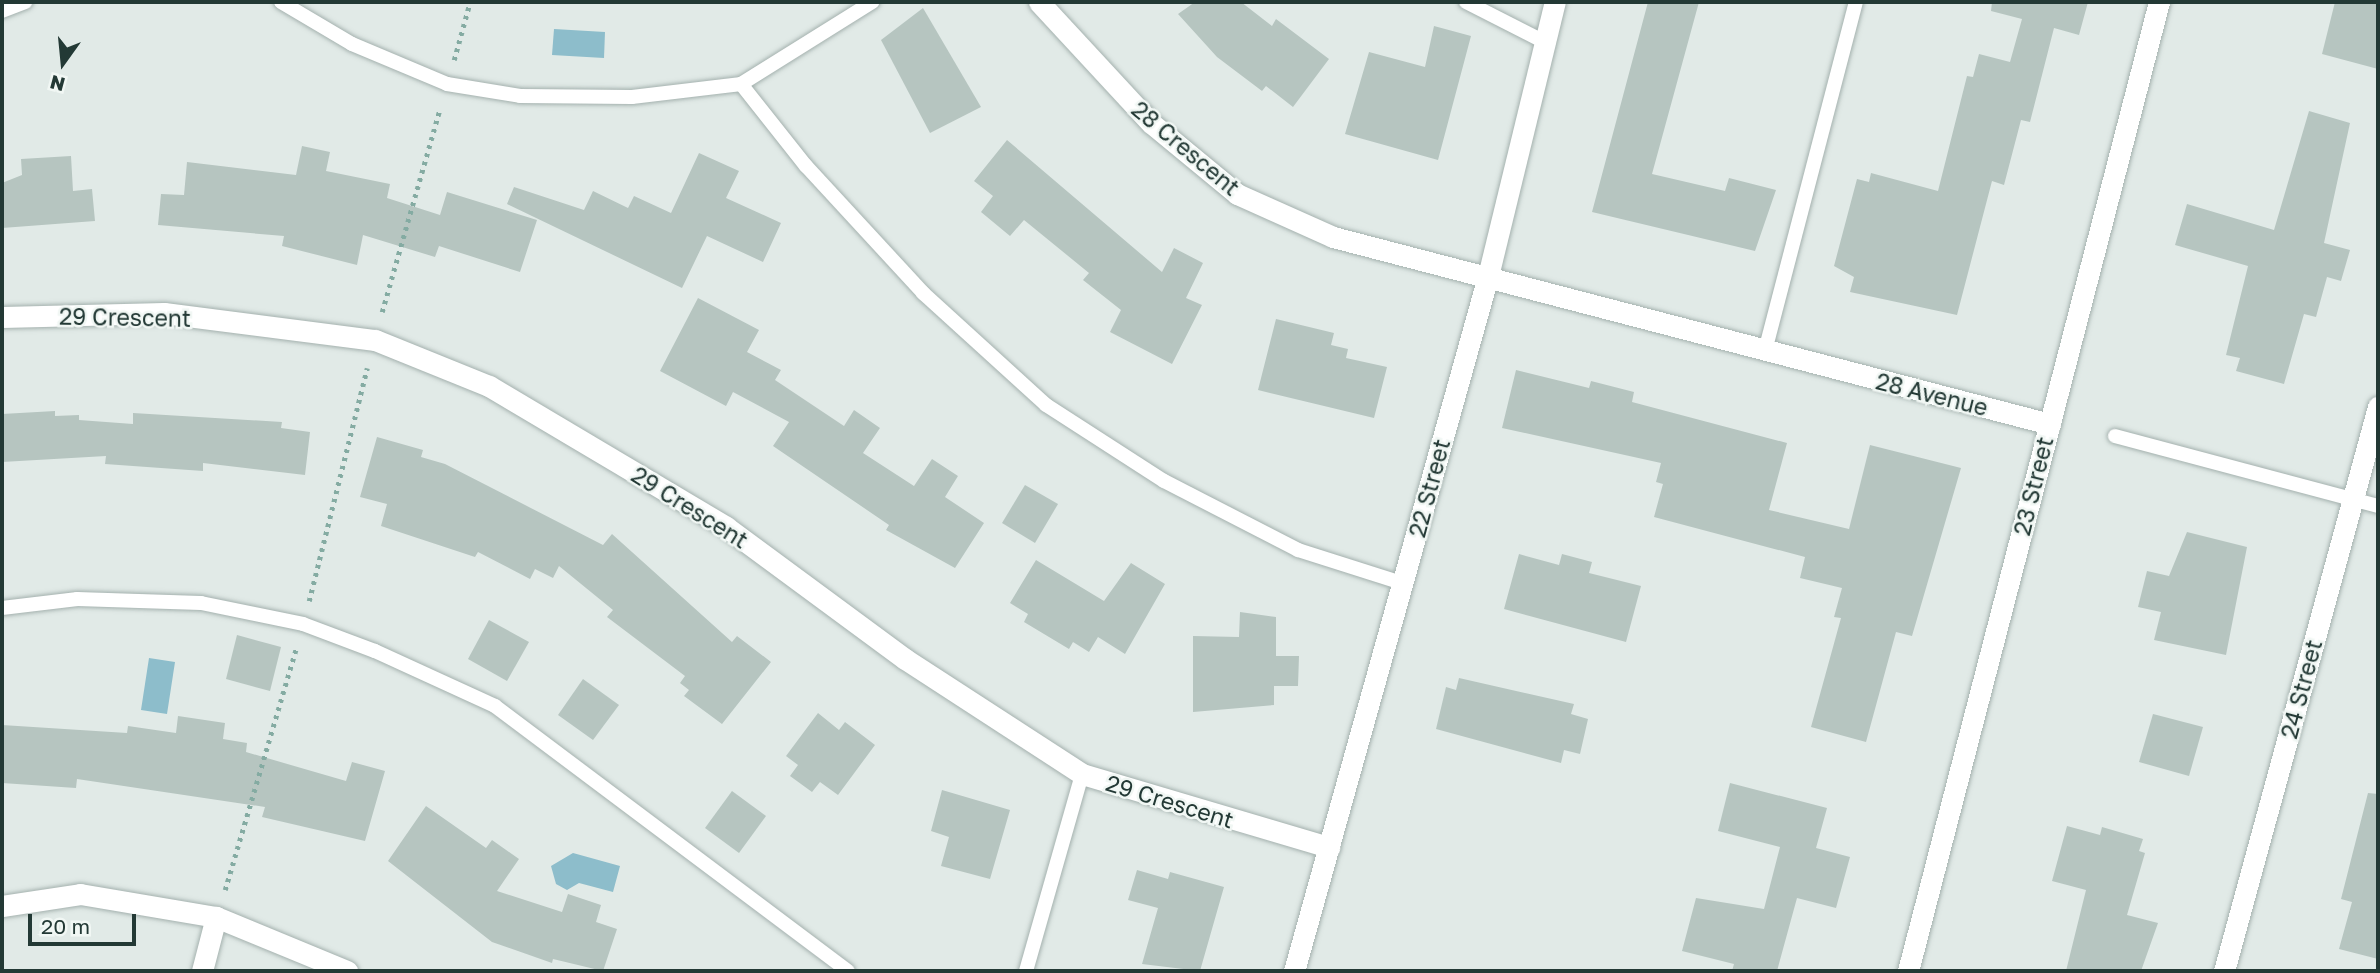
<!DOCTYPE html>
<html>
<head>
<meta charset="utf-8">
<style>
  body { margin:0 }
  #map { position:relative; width:2380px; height:973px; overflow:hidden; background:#e1eae7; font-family:"Golos Text",sans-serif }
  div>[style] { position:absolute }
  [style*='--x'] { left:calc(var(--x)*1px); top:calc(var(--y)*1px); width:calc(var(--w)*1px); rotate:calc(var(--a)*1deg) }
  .water>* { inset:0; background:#8dbdcb }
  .building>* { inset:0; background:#b6c5c0 }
  .path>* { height:4.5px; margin-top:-2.25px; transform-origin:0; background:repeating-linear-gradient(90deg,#84aba2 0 3.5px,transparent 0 8.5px) }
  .roads { filter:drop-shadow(0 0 2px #a4b1ae) drop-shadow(0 0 2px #a4b1ae) }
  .service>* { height:14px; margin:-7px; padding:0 7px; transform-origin:7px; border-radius:7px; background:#fff }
  .minor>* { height:21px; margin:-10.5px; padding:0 10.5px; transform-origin:10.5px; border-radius:10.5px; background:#fff }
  span { translate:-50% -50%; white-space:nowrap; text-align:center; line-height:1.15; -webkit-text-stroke:5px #f1f7f4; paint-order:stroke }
  .street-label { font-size:23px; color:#233935 }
  .frame { position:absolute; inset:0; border:4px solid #233935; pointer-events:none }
  .north { position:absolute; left:28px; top:28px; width:70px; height:70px; -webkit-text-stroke:5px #f1f7f4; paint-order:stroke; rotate:195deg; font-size:19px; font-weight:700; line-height:28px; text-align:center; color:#233935 }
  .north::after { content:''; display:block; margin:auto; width:24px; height:32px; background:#233935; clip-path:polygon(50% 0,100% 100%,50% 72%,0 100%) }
  .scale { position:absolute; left:28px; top:914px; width:108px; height:32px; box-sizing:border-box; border:4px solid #233935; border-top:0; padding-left:9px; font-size:21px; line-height:24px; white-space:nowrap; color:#233935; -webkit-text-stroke:5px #f1f7f4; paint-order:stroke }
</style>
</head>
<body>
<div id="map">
  <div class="water">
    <i style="clip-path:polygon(554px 29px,605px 32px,604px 58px,552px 55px)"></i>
    <i style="clip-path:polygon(149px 658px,175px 662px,167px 714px,141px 710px)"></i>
    <i style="clip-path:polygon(573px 853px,620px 866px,613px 892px,579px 883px,567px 890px,556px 884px,551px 866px)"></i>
  </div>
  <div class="building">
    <i style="clip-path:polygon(1195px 2px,1241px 2px,1272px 26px,1276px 19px,1329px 59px,1293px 107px,1266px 86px,1262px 91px,1217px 57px,1178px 14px)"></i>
    <i style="clip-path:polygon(1648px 2px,1699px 2px,1652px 174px,1725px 191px,1729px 178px,1776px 190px,1755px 251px,1592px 212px)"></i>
    <i style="clip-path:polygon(1992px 2px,2088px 2px,2079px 35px,2054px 28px,2030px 122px,2021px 120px,2004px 185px,1992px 181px,1957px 315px,1850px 292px,1854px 277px,1834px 266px,1857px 179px,1869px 182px,1871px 173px,1938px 191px,1967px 76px,1973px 77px,1979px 54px,2010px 62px,2022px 19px,1991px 11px)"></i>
    <i style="clip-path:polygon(2335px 2px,2378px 2px,2378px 69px,2322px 54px)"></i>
    <i style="clip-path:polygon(923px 8px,981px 107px,930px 133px,881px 40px)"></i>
    <i style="clip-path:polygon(1434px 26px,1471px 36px,1438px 160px,1345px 134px,1369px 52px,1425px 67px)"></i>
    <i style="clip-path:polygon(2309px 111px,2350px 123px,2324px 243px,2350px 250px,2341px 281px,2327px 277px,2316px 317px,2304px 314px,2284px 384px,2236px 371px,2240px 358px,2226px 355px,2248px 266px,2175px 245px,2187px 204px,2274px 230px)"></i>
    <i style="clip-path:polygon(1007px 140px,1162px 272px,1174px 248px,1203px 263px,1186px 298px,1202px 305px,1172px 364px,1110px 332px,1121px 310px,1083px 280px,1089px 273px,1024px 220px,1010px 236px,981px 212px,993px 196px,974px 181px)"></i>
    <i style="clip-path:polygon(302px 146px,330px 152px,326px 171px,390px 184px,387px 198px,440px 215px,447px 192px,537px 220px,520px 272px,439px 246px,435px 257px,363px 235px,357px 265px,282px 246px,284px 236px,158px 225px,161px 194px,184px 195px,187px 162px,296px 175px)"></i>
    <i style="clip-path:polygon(699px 153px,739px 171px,726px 198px,781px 223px,763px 262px,707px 236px,682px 288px,507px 204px,514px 187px,584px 210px,593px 191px,628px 208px,634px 196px,671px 213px)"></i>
    <i style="clip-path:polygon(71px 156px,73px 191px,92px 189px,95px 221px,2px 228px,2px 183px,22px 175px,21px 159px)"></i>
    <i style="clip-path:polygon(698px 298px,759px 330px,747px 352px,781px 370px,775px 380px,844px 426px,854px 410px,880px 428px,863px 453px,914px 486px,932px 459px,958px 476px,945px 497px,984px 523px,955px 568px,886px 530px,889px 525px,773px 446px,789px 422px,733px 392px,726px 406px,660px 371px)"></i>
    <i style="clip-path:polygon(1276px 319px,1334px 333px,1331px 345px,1348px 349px,1346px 358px,1387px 367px,1374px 418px,1258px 390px)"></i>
    <i style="clip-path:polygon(1516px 370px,1589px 388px,1591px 381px,1634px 392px,1632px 402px,1787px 443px,1769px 510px,1849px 529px,1870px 445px,1961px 468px,1912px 636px,1896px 632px,1866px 742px,1811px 727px,1841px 618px,1834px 617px,1842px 588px,1800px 578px,1805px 557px,1654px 517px,1663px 484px,1656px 482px,1661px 463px,1502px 428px)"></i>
    <i style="clip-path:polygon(55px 411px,55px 416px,79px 415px,79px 420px,133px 424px,133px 413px,282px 422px,281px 428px,310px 432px,305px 475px,203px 463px,203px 471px,105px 464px,106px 456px,2px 462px,2px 414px)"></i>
    <i style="clip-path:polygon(377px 437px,423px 450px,421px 457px,445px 464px,603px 545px,612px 534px,732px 642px,737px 636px,771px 662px,722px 724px,684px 696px,689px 690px,680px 683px,685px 676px,607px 617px,613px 610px,559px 566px,553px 578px,535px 569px,530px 579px,478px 552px,475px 557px,381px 526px,387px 504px,360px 497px)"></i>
    <i style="clip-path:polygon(1025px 485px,1058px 504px,1035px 543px,1002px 523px)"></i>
    <i style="clip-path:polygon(2187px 532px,2247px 547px,2226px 655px,2154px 640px,2161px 612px,2138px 607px,2147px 571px,2169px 576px)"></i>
    <i style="clip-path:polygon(1519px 554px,1559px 565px,1562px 554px,1592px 562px,1589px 573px,1641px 586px,1626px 642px,1504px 609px)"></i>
    <i style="clip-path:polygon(1036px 560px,1104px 601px,1131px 563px,1165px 584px,1125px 654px,1098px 637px,1089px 652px,1073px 642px,1069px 649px,1024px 622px,1028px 614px,1010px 603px)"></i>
    <i style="clip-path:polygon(1240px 612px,1276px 617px,1276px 656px,1299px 656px,1298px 686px,1274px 686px,1274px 705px,1193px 712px,1193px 636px,1239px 637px)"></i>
    <i style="clip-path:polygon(489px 620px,529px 642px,507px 681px,468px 659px)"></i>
    <i style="clip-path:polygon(237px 635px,281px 647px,270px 691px,226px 679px)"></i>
    <i style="clip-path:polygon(1459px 678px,1574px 704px,1571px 714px,1588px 719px,1580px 754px,1564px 750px,1561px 763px,1436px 729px,1446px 687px,1456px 690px)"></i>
    <i style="clip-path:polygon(583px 679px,619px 705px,593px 740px,558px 715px)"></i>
    <i style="clip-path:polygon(818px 713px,839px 730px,845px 722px,875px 745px,838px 795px,820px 782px,812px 792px,790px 776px,798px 765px,786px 756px)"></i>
    <i style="clip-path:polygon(2153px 714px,2203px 727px,2189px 776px,2139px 762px)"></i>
    <i style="clip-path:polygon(178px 716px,225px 723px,223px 739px,247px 743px,246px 752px,346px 781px,352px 762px,385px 771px,365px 841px,262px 817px,265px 807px,77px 779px,76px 788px,2px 783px,2px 725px,127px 733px,128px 726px,176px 733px)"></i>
    <i style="clip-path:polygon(1730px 783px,1827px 808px,1816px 848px,1850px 857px,1836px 908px,1797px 898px,1777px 971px,1732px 971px,1734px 964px,1682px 951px,1696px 898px,1764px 909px,1780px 847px,1718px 831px)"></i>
    <i style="clip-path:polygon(942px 790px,1010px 810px,990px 879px,941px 866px,949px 837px,931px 831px)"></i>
    <i style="clip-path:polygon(732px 791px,766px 816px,739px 853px,705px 828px)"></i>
    <i style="clip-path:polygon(2368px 793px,2378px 794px,2378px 959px,2339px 949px,2352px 902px,2341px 899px)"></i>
    <i style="clip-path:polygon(426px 806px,486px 848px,492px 840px,519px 859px,497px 891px,562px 912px,568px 894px,601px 905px,596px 922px,617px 929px,603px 971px,553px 959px,552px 963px,492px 942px,388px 861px)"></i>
    <i style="clip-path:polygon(2067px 826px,2100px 835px,2102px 827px,2143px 839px,2139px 851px,2145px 853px,2127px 915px,2158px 923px,2141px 971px,2066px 971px,2086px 890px,2052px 881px)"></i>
    <i style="clip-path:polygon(1137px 870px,1168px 879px,1170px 872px,1224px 887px,1200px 971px,1142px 964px,1158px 908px,1128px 900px)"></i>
  </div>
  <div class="path">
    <i style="--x:454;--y:60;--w:60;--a:-74.6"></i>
    <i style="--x:382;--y:312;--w:211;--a:-74.1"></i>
    <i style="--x:309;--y:601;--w:240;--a:-76"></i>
    <i style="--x:225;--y:890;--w:254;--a:-73.6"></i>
  </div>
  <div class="roads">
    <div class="service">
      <i style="--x:281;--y:2;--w:82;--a:30.6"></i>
      <i style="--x:352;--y:44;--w:103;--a:22.8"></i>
      <i style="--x:447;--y:84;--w:74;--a:9.3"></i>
      <i style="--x:520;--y:96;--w:112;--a:0.5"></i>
      <i style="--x:632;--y:97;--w:110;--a:-6.8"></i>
      <i style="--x:741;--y:84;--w:155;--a:-32"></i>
      <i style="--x:1466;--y:2;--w:89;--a:26.9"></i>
      <i style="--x:2;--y:11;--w:25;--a:-21"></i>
      <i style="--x:741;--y:84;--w:105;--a:51.6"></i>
      <i style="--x:806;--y:166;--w:173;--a:47.3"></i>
      <i style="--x:923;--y:293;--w:166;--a:42.3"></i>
      <i style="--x:1046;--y:405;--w:140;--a:32.8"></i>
      <i style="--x:1164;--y:481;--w:151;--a:27.2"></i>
      <i style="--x:1298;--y:550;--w:109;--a:17.6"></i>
      <i style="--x:1765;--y:351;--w:361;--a:-75.4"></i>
      <i style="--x:2115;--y:436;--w:272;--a:14.9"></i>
      <i style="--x:2;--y:608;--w:76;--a:-6.8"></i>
      <i style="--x:77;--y:599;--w:124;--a:1.8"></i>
      <i style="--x:201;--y:603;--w:104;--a:11.6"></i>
      <i style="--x:303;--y:624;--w:77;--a:20.6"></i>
      <i style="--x:375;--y:651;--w:132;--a:24.6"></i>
      <i style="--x:495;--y:706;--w:441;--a:36.9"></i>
      <i style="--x:1026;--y:971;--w:205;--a:-74.1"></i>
    </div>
    <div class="minor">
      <i style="--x:1039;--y:2;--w:165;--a:47.2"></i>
      <i style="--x:1151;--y:123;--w:112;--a:39.5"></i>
      <i style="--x:1237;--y:194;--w:105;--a:24.1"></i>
      <i style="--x:1333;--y:237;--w:741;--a:14.62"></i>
      <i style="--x:2;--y:317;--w:162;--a:-1.4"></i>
      <i style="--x:164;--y:313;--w:213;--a:7.3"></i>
      <i style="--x:375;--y:340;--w:123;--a:22"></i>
      <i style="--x:489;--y:386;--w:276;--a:30.7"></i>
      <i style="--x:726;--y:527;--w:222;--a:36.4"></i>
      <i style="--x:905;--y:659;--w:211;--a:33"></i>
      <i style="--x:1082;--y:774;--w:258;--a:16.5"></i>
      <i style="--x:2;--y:906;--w:79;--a:-8.7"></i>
      <i style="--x:80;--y:894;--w:138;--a:9.6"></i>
      <i style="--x:216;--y:917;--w:142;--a:22.4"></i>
      <i style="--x:202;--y:971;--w:56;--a:-75.5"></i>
      <i style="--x:1294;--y:971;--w:722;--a:-74.4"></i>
      <i style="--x:1488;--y:276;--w:282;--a:-76.3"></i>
      <i style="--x:1908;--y:971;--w:1001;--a:-75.48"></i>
      <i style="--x:2224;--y:971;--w:585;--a:-74.73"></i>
    </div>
  </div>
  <div class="street-label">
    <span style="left:1186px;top:148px;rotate:40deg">28 Crescent</span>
    <span style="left:125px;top:317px;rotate:1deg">29 Crescent</span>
    <span style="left:1932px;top:394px;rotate:14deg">28 Avenue</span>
    <span style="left:2033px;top:486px;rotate:-76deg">23 Street</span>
    <span style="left:1429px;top:488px;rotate:-75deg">22 Street</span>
    <span style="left:690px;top:507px;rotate:32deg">29 Crescent</span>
    <span style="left:2301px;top:689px;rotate:-75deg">24 Street</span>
    <span style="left:1170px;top:801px;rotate:17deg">29 Crescent</span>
  </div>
  <div class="frame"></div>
  <div class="north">N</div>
  <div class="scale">20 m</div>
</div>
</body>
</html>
